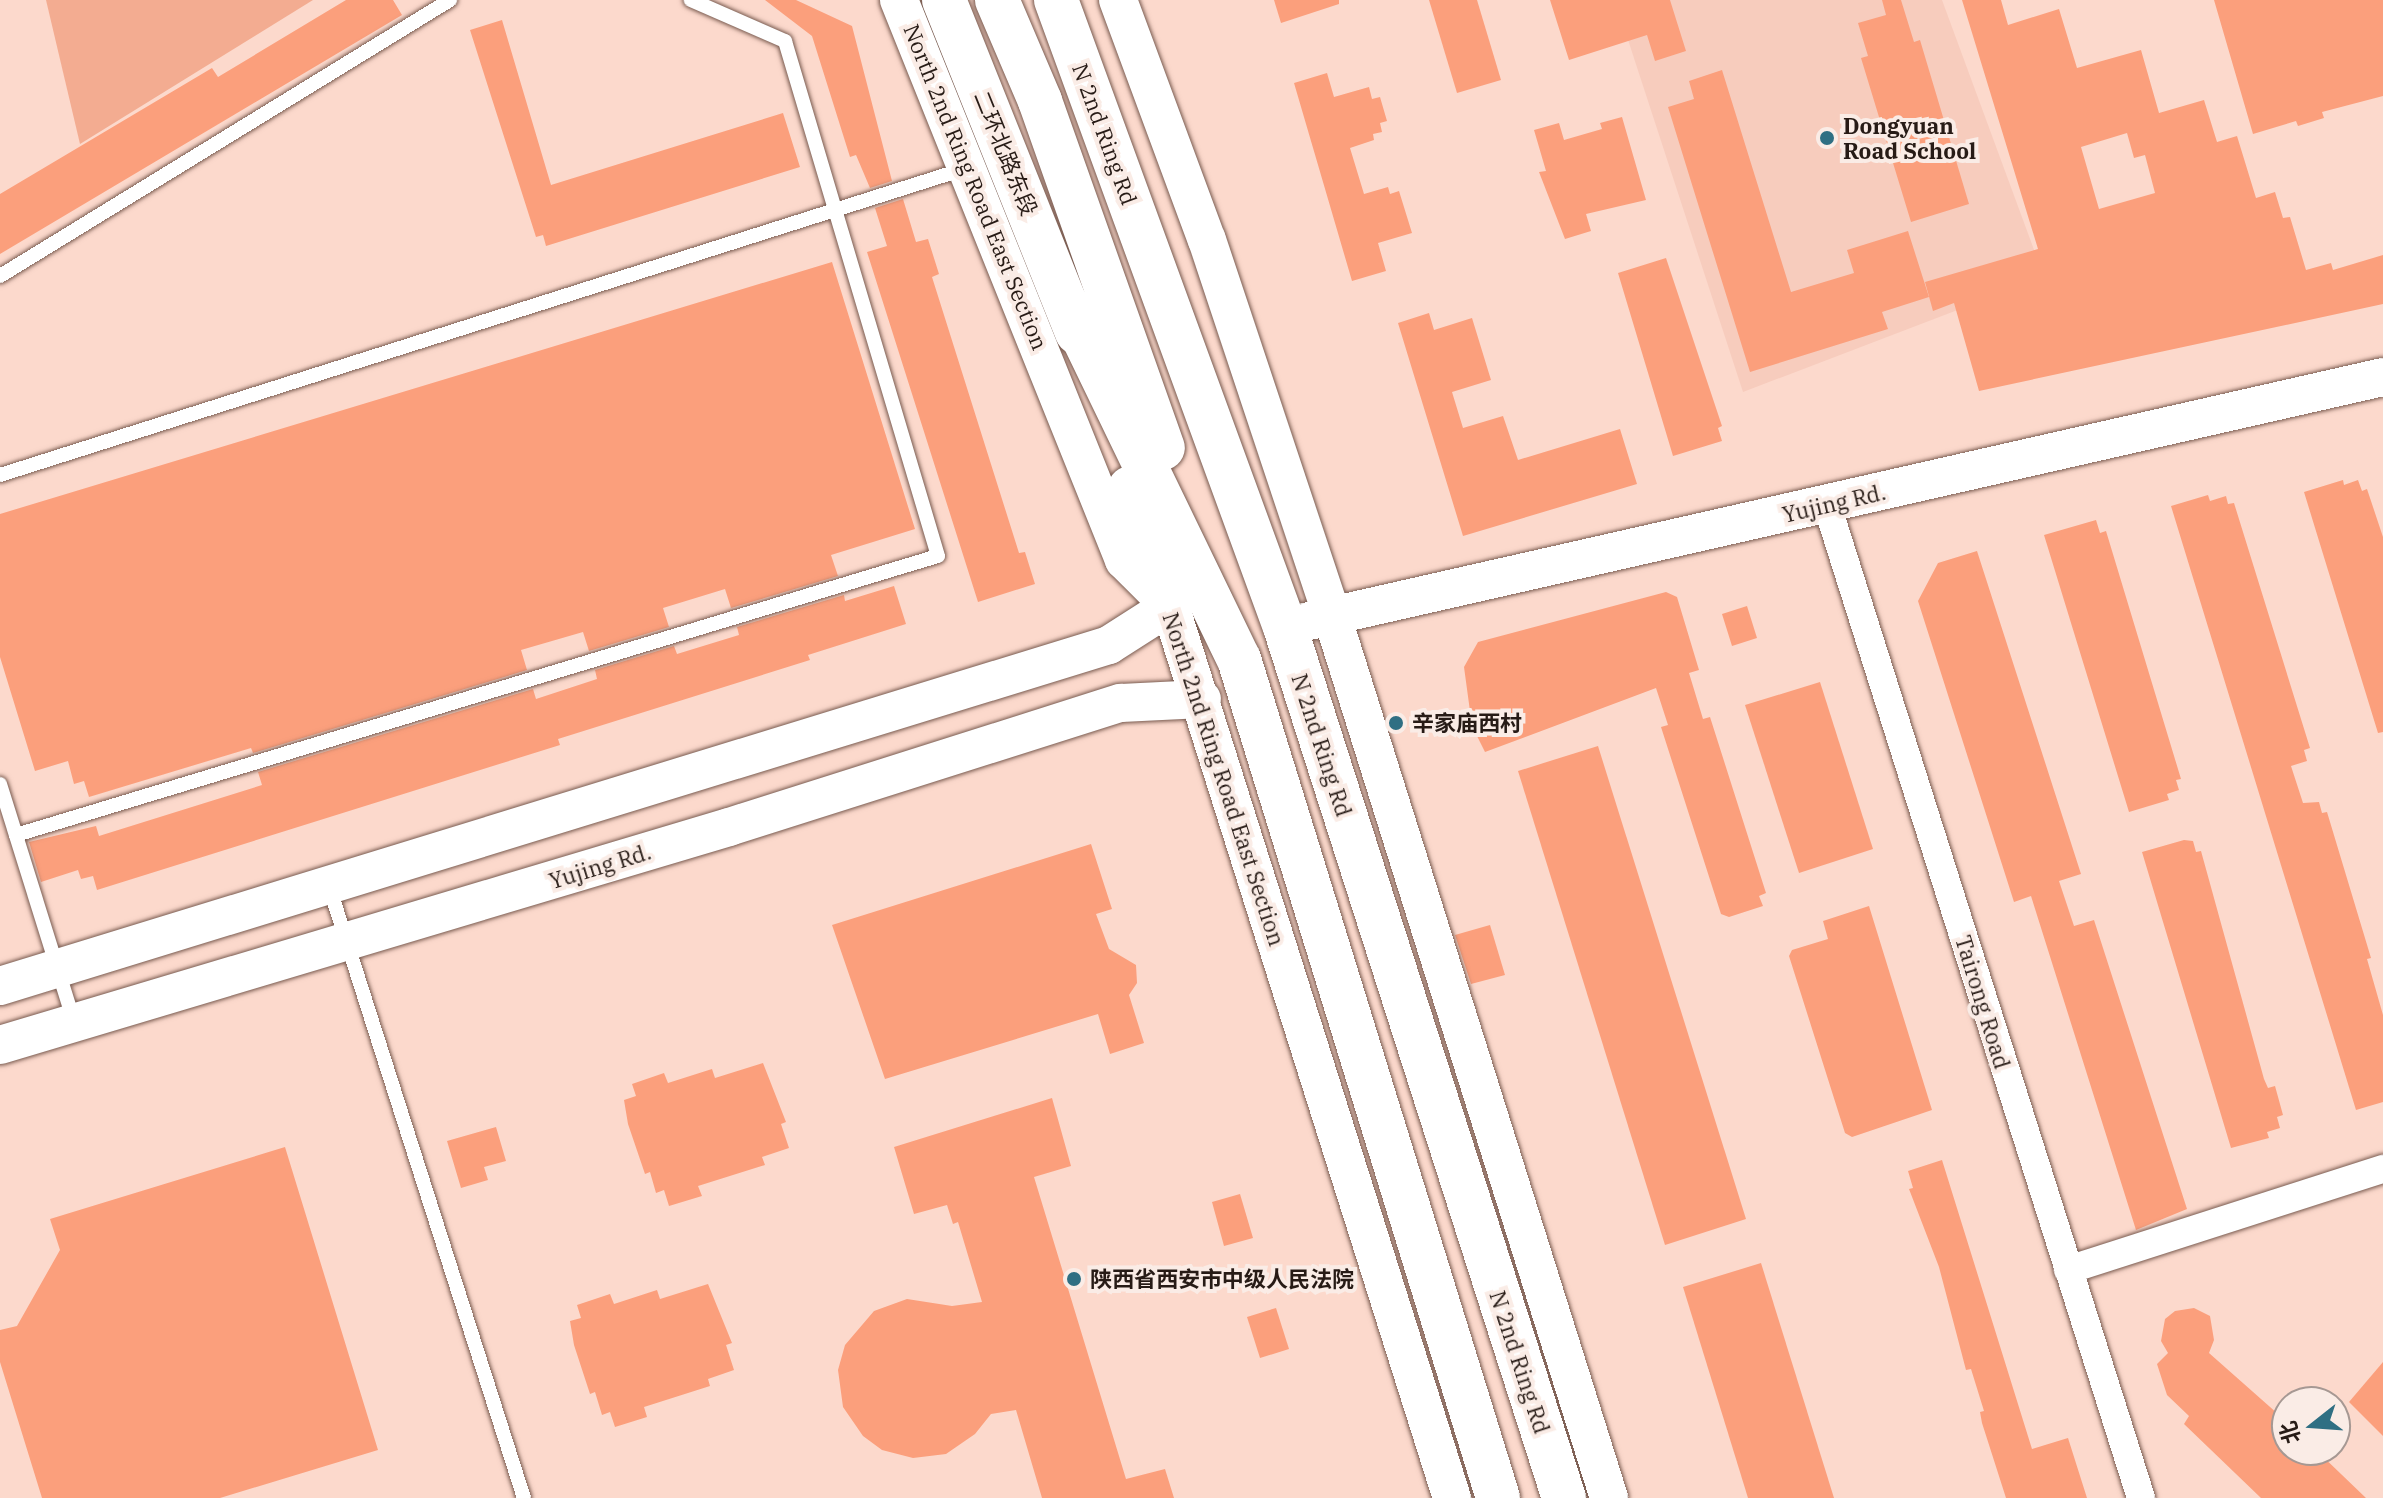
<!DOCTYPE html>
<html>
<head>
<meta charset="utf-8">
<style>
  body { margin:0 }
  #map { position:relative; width:2383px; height:1498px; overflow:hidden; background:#fcd9cc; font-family:"IBM Plex Serif","Noto Sans SC",serif }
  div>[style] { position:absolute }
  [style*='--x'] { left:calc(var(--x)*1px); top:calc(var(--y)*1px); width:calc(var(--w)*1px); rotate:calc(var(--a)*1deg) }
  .built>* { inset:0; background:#f7ccbd }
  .green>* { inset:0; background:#f3ac91 }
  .building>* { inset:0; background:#fb9f7c }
  .roads { filter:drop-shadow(0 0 2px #795b50) drop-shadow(0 0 2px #795b50) }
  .lane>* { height:14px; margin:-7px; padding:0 7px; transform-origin:7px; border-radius:7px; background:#fff }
  .street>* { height:28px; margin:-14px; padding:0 14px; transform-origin:14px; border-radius:14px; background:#fff }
  .secondary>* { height:38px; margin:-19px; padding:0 19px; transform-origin:19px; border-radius:19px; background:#fff }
  .highway>* { height:44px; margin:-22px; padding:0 22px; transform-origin:22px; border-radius:22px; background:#fff }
  .dots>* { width:22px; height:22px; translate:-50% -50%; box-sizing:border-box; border:4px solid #faece6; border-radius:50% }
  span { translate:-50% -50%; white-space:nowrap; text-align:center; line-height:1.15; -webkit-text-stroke:8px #faece6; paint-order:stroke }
  .poi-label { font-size:22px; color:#271b16; font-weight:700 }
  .left { translate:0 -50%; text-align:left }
  .street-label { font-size:22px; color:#271b16 }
  .north { position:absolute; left:2271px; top:1386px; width:80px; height:80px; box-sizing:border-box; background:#faece6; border:2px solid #a69893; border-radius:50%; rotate:253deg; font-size:22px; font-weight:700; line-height:32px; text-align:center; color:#271b16 }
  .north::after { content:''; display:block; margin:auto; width:28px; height:36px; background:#2f6f83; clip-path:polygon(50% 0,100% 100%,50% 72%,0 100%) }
</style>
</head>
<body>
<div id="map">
  <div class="built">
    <i style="clip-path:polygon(1615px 0,1942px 0,2044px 277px,1743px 392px)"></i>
  </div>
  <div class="green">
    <i style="clip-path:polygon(46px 0,313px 0,80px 144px)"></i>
  </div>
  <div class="building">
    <i style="clip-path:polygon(346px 0,393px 0,402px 15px,0 254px,0 194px,212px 68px,218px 77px)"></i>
    <i style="clip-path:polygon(765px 0,796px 0,852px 26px,892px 181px,870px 188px,856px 155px,850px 157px,812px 36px)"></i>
    <i style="clip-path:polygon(1274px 0,1339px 0,1339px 4px,1281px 23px)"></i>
    <i style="clip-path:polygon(1429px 0,1477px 0,1501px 80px,1457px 93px)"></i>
    <i style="clip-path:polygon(1550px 0,1670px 0,1686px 51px,1655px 61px,1647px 35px,1569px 60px)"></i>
    <i style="clip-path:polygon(1882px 0,1901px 0,1914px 42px,1920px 40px,1969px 204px,1911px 222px,1861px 58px,1868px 56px,1858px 23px,1886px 15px)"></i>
    <i style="clip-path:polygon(evenodd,1962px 0,2001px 0,2008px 25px,2059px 9px,2077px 68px,2141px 50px,2159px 113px,2204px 100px,2217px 142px,2237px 136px,2256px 198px,2275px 192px,2283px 218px,2290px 217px,2306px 270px,2331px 263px,2333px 270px,2383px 255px,2383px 304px,1979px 391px,1954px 303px,1933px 311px,1925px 282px,2038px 249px,1962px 0,2127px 133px,2134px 158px,2145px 155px,2155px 193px,2099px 209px,2081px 147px,2127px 133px)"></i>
    <i style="clip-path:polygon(2214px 0,2383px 0,2383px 96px,2322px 112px,2324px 118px,2298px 126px,2296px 121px,2253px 134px)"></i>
    <i style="clip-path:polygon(502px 20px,551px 185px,783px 113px,800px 167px,546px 246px,543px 235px,536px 237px,470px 30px)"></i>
    <i style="clip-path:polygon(1722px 70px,1791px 292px,1854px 273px,1847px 250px,1908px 231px,1929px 297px,1882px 312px,1888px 329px,1750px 372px,1668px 107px,1694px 99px,1689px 81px)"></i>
    <i style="clip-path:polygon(1327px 73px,1334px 97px,1369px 87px,1372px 99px,1380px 97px,1387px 121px,1380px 123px,1382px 132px,1373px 134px,1374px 140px,1350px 148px,1364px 194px,1388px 187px,1390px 194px,1399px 191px,1412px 233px,1378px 243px,1386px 271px,1352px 281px,1294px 83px)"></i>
    <i style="clip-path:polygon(1622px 117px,1646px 200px,1586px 214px,1591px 231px,1565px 239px,1539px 172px,1546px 171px,1534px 130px,1559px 123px,1564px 140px,1602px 129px,1600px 123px)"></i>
    <i style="clip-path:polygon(903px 199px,916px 242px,928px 239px,939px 274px,932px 277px,1019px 553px,1025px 552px,1035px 584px,978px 602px,867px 252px,887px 246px,875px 208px)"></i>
    <i style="clip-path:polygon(1666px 258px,1722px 426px,1718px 428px,1722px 441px,1673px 456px,1618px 273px)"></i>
    <i style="clip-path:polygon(832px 262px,915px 529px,831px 555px,838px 576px,731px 608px,725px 589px,663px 608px,669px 627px,589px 651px,583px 632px,521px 650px,527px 670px,253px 753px,251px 748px,89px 797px,84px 781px,74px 784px,68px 761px,35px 771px,0 657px,0 514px)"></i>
    <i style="clip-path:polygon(1429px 313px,1434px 330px,1472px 318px,1491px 380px,1452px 392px,1463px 428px,1503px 416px,1518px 460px,1620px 429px,1637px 484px,1463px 536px,1398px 323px)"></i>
    <i style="clip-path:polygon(2343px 480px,2344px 485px,2358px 480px,2362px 491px,2367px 489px,2383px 537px,2383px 732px,2378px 733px,2304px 492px)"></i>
    <i style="clip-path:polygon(2208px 495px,2210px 501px,2226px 496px,2228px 504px,2234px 503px,2310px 748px,2304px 750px,2307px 761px,2291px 766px,2303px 803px,2319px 802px,2322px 813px,2327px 812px,2371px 958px,2367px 959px,2383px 1015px,2383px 1102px,2356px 1110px,2171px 506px)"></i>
    <i style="clip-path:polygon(2096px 520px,2100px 533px,2106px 531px,2181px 779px,2176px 780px,2179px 790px,2167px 794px,2169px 800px,2129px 812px,2044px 535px)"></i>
    <i style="clip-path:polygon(1977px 551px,2081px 874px,2059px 881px,2074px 926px,2094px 920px,2187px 1209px,2136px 1230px,2031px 896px,2014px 902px,1918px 601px,1938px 563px)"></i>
    <i style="clip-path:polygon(894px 586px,906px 624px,808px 655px,810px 660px,558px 739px,560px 745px,97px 890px,93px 876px,81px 879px,78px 870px,41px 882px,29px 842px,96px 826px,99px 836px,262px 785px,258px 772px,533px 689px,536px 699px,597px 679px,595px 670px,674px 646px,677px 654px,739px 635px,737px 627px,844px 595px,845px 601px)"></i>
    <i style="clip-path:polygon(1666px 592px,1677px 597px,1699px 670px,1689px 673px,1703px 719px,1710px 717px,1766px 893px,1759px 896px,1763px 906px,1729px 917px,1721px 914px,1661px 727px,1668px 725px,1656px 688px,1485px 752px,1472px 726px,1464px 667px,1478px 642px)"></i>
    <i style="clip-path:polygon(1747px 606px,1757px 638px,1732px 646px,1722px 614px)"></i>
    <i style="clip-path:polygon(1820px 682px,1873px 849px,1799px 873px,1745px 705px)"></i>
    <i style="clip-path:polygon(1598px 746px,1746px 1219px,1665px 1245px,1518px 771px)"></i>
    <i style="clip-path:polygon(2184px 840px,2193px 841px,2196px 852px,2201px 851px,2264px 1079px,2268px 1088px,2275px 1086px,2283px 1115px,2277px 1117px,2280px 1128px,2267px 1132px,2269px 1138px,2231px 1148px,2142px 852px)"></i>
    <i style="clip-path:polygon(1091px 844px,1112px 909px,1096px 914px,1109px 949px,1136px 965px,1137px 983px,1129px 995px,1144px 1043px,1110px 1054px,1098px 1014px,885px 1079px,832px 925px)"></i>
    <i style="clip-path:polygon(1869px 906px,1932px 1110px,1852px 1137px,1845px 1133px,1789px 956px,1792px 950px,1828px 939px,1823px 921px)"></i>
    <i style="clip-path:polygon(1490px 925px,1505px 975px,1471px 984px,1455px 935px)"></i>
    <i style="clip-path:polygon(763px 1063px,786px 1122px,781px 1124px,789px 1148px,762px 1157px,765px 1165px,698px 1186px,702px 1196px,669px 1206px,664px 1190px,656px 1193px,650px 1172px,645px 1174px,628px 1124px,624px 1100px,636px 1096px,632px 1084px,664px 1073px,668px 1083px,712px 1069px,715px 1078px)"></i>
    <i style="clip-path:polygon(1052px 1098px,1071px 1166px,1034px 1177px,1126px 1479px,1165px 1469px,1174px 1498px,1042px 1498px,1016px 1410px,991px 1414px,975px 1434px,946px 1454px,913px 1458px,882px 1450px,863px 1436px,843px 1407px,838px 1370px,845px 1345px,874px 1311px,907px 1299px,952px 1306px,982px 1302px,958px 1222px,953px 1224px,947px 1205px,914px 1214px,894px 1147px)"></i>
    <i style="clip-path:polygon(496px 1127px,506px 1161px,484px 1167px,488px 1180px,461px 1188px,447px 1141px)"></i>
    <i style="clip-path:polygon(285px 1147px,378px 1450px,220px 1498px,42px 1498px,0 1362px,0 1330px,17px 1326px,60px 1250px,50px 1219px)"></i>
    <i style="clip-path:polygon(1942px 1160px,2032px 1449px,2068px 1438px,2087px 1498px,2006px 1498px,1982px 1423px,1980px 1412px,1984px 1411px,1971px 1369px,1966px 1370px,1939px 1267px,1909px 1189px,1913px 1188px,1908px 1171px)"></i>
    <i style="clip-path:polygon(1240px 1194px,1253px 1238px,1224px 1246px,1212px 1202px)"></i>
    <i style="clip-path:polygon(1761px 1263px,1834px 1498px,1748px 1498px,1683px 1287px)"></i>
    <i style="clip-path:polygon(708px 1284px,732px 1343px,726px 1345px,734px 1370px,708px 1379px,710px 1386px,644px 1407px,647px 1417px,615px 1427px,610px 1412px,602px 1415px,595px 1392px,590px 1394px,574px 1345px,570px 1321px,581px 1318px,577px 1305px,610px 1294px,614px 1304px,657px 1290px,660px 1299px)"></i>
    <i style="clip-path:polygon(1276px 1308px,1289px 1349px,1260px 1358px,1247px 1317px)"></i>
    <i style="clip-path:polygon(2194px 1308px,2210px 1316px,2214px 1340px,2209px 1353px,2287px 1422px,2287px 1450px,2316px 1450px,2366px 1498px,2261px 1498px,2184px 1424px,2189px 1416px,2167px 1395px,2157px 1364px,2168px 1353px,2161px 1341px,2165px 1319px,2175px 1311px)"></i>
    <i style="clip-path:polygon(2383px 1362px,2383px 1436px,2349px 1402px)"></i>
  </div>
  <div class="roads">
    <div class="lane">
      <i style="--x:0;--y:276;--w:528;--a:-31.52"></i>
      <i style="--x:0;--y:475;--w:1011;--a:-17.61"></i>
      <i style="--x:0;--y:784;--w:249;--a:72.7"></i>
      <i style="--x:16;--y:835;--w:963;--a:-16.84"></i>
      <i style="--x:938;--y:556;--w:537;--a:-106.55"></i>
      <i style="--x:785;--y:41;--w:103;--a:-156.4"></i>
      <i style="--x:329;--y:886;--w:642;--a:72.33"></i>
    </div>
    <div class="street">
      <i style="--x:1827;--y:505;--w:1041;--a:72.45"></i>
      <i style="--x:2068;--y:1270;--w:331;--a:-17.8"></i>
    </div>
    <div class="secondary">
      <i style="--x:899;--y:0;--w:604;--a:68.11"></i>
      <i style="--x:1124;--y:560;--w:65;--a:45"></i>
      <i style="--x:1170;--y:606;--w:936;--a:72.46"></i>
      <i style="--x:1118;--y:0;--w:256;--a:69.7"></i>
      <i style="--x:1207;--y:240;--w:396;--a:71.6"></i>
      <i style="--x:1332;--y:616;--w:924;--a:72.56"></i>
      <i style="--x:1309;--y:621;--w:1101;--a:-12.8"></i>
      <i style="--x:0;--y:986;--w:1160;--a:-17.09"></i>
      <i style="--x:1109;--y:645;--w:72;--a:-32.6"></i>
      <i style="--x:0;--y:1045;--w:761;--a:-16.65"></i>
      <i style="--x:729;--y:827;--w:411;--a:-17.6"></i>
      <i style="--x:1121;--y:703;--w:81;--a:-2.8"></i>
    </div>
    <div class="highway">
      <i style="--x:944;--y:0;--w:358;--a:68.2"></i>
      <i style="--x:997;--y:0;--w:110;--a:66.9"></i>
      <i style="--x:1040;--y:101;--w:368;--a:70.5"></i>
      <i style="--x:1056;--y:0;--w:668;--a:69.94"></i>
      <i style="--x:1285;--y:627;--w:915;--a:72.24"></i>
      <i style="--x:1068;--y:306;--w:392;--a:64.2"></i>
      <i style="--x:1239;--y:659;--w:878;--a:72.84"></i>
      <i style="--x:1130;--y:488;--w:125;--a:71.3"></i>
    </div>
  </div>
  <div class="dots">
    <i style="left:1827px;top:138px;background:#2f6f83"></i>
    <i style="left:1396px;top:723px;background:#2f6f83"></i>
    <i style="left:1074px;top:1279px;background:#2f6f83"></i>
  </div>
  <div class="poi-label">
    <span class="left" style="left:1843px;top:138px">Dongyuan<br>Road School</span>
    <span class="left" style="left:1412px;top:723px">辛家庙西村</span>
    <span class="left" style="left:1090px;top:1279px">陕西省西安市中级人民法院</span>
  </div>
  <div class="street-label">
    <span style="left:1105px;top:134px;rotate:70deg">N 2nd Ring Rd</span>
    <span style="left:1006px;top:153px;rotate:68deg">二环北路东段</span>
    <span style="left:976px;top:187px;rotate:68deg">North 2nd Ring Road East Section</span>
    <span style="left:1834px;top:503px;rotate:-13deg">Yujing Rd.</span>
    <span style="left:1322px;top:745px;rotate:72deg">N 2nd Ring Rd</span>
    <span style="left:1224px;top:779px;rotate:72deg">North 2nd Ring Road East Section</span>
    <span style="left:600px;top:866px;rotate:-17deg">Yujing Rd.</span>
    <span style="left:1983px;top:1002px;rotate:73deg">Tairong Road</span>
    <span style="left:1520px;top:1362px;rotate:72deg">N 2nd Ring Rd</span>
  </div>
  <div class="north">北</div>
</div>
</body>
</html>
